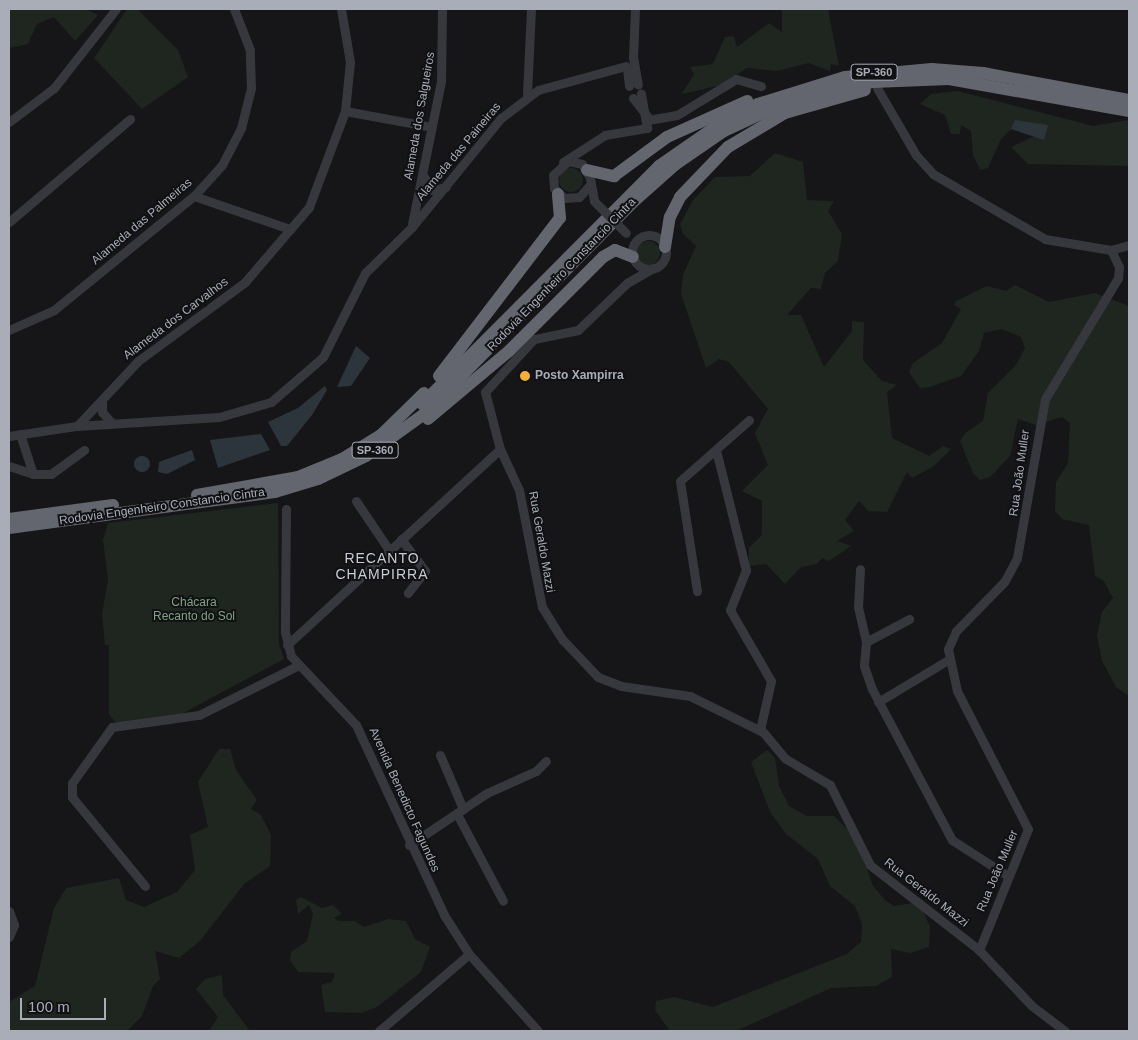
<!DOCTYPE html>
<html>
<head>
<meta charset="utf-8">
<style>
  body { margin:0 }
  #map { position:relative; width:1138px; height:1040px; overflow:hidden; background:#161618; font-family:Helvetica,sans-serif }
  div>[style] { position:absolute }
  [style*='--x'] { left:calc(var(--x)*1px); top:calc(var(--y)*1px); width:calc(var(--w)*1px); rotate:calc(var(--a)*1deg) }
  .green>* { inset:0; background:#1e261f }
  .round { border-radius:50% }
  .water>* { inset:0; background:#2c353c }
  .minor>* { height:9px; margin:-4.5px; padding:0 4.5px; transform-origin:4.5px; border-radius:4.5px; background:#37383d }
  .minor>.ring { margin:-4.5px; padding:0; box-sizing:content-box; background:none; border:9px solid #37383d; border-radius:50% }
  .highway>* { height:12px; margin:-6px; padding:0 6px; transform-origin:6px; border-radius:6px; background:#63666e }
  .minor-bridge>* { height:9px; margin:-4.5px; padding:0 4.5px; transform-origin:4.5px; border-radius:4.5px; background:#37383d }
  .dots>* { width:14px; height:14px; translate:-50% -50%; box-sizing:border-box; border:2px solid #111113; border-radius:50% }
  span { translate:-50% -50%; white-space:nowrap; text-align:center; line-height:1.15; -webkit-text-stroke:4px #111113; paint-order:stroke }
  .shield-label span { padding:1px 4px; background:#111113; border:1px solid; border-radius:4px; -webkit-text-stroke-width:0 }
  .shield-label { font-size:11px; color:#a8adb8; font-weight:700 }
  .street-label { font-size:12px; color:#a8adb8 }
  .poi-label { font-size:12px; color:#a8adb8; font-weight:700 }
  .left { translate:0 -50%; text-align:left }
  .park-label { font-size:12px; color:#7fa381 }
  .neighbourhood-label { font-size:14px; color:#c9ccd4; letter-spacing:1px }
  .frame { position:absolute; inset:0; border:10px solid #a8adb8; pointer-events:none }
  .scale { position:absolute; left:20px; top:998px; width:86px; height:22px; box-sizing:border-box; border:2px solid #a8adb8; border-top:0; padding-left:6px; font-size:15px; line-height:18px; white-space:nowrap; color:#a8adb8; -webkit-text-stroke:4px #111113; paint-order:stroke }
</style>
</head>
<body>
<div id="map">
  <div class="green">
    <i style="clip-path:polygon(9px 9px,85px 9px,98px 15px,75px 41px,54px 17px,37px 24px,28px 44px,9px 48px)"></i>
    <i style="clip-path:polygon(127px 9px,137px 9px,178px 50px,188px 77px,142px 109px,94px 58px)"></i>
    <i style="clip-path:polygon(782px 9px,828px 9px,839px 66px,831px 64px,830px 71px,809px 63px,777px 71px,747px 68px,721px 85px,682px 94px,694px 74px,690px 67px,713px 64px,725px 37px,734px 36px,737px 47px,769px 23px,782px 32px)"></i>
    <i style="clip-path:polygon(958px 91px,1093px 126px,1129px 120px,1129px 166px,1028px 164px,1011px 147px,1039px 134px,1014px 127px,1001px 139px,988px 168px,980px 170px,973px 155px,971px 131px,961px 125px,960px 134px,951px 134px,945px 115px,920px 104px,931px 94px)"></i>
    <i style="clip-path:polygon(775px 153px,803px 162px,807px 200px,834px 201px,828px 211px,842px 234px,838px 261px,825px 273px,821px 289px,811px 288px,787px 315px,801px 315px,824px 367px,852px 331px,852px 321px,864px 322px,863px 360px,882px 381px,897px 385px,887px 392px,892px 438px,929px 456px,943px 446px,951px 449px,934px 466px,912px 478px,907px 472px,887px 512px,868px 511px,859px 501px,845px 520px,854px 531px,837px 541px,851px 546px,829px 561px,822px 558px,817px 564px,801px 567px,785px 584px,766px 564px,749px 566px,749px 548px,762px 535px,762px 501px,742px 491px,768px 465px,755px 433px,768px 409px,729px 362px,719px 359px,706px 368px,681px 294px,683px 275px,696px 246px,683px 234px,680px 224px,693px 200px,715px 177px,750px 176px)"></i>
    <i class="round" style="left:559px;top:168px;width:24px;height:24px"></i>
    <i class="round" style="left:636px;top:241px;width:24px;height:24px"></i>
    <i style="clip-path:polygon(1015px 285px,1049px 302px,1095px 293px,1129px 306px,1129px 696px,1116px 687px,1102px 661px,1097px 635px,1102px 612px,1113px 598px,1103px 580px,1095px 576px,1089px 525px,1062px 519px,1055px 511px,1056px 482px,1068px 463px,1070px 423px,1062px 417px,1036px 425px,1018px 419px,1010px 456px,990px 477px,980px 480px,973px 473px,960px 441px,965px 433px,983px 421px,988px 393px,1016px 365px,1025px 348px,1021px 337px,1002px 329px,984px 333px,979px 351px,961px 376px,930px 387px,920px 388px,909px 372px,913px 363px,942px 343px,961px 309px,954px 305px,956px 301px,987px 286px,1006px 291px)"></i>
    <i style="clip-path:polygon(278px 503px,279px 644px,284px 659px,185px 712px,172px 724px,134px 728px,114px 721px,109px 714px,109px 645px,105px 645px,102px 614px,108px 580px,103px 540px,108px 523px)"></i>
    <i style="clip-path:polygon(219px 749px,230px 749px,236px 770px,257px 800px,251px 809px,261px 815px,271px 835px,270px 866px,244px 884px,200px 941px,179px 958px,155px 951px,160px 979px,153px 986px,142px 1016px,127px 1031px,9px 1031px,9px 1002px,35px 986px,54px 908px,66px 888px,119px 878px,126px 900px,144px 907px,177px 892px,195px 870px,190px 835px,208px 827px,198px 782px)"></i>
    <i style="clip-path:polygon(767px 750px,775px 758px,779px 786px,789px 806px,807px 816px,834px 816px,856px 838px,873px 886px,885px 900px,894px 906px,913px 903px,922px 908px,930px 927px,929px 947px,910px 953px,891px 949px,892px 977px,876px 986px,831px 988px,736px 1031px,670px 1031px,655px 1010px,656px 1001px,674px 997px,713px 1007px,847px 954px,861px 942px,862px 924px,855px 906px,830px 886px,818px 859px,786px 834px,770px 812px,751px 762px)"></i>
    <i style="clip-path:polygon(301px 897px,322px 908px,333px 905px,342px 914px,334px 918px,338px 921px,355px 921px,364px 927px,388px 919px,406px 921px,415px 939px,430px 947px,421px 972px,377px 1007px,361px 1013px,325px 1012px,321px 985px,332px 982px,335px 973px,298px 972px,290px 960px,291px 952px,307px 941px,313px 914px,309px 905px,298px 914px,296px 900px)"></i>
    <i style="clip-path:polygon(222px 975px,223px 995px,250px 1031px,209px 1031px,218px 1017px,196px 989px,205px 979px)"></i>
  </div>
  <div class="water">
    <i style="clip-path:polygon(1015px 120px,1048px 125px,1044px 140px,1011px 129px)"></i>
    <i style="clip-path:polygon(356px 346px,370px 358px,351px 386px,337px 387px)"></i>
    <i style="clip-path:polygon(325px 386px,327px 390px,312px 415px,287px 446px,281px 446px,268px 422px,298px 408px)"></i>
    <i style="clip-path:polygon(261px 434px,270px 450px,218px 468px,210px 440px)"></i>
    <i style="clip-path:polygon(192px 450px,195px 460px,167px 474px,158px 472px,159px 462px)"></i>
    <i class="round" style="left:134px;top:456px;width:16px;height:16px"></i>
  </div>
  <div class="minor">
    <i style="--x:635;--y:9;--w:48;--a:92.4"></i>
    <i style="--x:633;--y:57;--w:28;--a:80"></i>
    <i style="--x:627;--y:69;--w:17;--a:83"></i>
    <i style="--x:877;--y:88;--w:78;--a:59.8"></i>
    <i style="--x:916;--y:155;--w:25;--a:48"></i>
    <i style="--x:933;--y:174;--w:129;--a:30.1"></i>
    <i style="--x:1045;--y:239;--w:67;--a:9.5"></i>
    <i style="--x:1111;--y:250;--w:19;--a:65"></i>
    <i style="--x:1119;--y:267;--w:11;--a:95"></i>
    <i style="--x:1118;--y:278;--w:141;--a:121.1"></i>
    <i style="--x:1045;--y:399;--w:161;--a:100"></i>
    <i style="--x:1017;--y:558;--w:27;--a:118"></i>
    <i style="--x:1004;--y:582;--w:69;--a:134.4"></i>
    <i style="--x:956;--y:631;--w:20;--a:114"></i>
    <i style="--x:948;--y:649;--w:43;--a:77.9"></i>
    <i style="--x:957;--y:691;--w:155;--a:62.8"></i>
    <i style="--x:1028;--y:829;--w:131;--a:112"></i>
    <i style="--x:527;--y:94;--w:85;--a:-87.3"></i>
    <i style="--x:633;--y:98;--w:24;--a:52"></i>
    <i style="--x:345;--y:111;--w:88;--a:10.4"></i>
    <i style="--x:648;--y:120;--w:29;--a:-10"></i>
    <i style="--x:677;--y:115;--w:69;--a:-31.4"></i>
    <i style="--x:736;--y:79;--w:26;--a:16"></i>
    <i style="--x:9;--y:122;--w:56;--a:-37.1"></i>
    <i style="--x:54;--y:88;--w:100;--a:-51.9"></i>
    <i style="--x:563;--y:162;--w:50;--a:-32.7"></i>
    <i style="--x:605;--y:135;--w:43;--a:-9.5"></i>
    <i style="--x:647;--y:128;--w:35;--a:-100"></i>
    <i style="--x:424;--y:177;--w:15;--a:58"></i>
    <i style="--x:432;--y:190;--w:14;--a:-12"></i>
    <i style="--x:589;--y:186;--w:15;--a:132"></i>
    <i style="--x:579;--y:197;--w:15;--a:176"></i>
    <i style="--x:564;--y:198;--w:14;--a:-135"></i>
    <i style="--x:554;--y:188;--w:13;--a:-94"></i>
    <i style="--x:553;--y:175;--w:21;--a:-43"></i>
    <i style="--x:568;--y:161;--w:14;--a:12"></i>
    <i style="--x:582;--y:164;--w:16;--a:60"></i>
    <i style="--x:590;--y:178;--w:23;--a:80"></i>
    <i style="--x:194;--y:196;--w:102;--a:19"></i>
    <i style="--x:9;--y:222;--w:159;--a:-40.4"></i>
    <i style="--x:412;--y:224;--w:146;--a:-78.5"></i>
    <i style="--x:441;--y:81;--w:72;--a:-89.2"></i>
    <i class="ring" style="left:632px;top:235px;width:25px;height:25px"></i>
    <i style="--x:1111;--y:250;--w:19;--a:-16"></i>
    <i style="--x:653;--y:268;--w:30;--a:150"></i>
    <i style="--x:627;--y:283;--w:68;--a:136.2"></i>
    <i style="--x:578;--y:330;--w:45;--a:168.4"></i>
    <i style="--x:534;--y:339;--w:72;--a:132.8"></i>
    <i style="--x:485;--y:392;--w:59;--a:75.3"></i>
    <i style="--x:500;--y:449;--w:45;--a:65.1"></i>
    <i style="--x:519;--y:490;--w:119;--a:78.9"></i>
    <i style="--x:542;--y:607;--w:39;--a:58"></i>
    <i style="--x:563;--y:640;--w:51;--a:46.6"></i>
    <i style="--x:598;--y:677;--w:25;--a:21"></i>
    <i style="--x:621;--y:686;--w:70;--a:8.2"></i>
    <i style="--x:690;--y:696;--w:81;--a:26.3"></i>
    <i style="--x:763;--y:732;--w:35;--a:50"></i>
    <i style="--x:786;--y:759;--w:51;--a:30.6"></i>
    <i style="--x:830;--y:785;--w:89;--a:63.4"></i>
    <i style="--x:870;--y:865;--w:138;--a:37.9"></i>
    <i style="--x:979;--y:950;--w:77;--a:46.6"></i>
    <i style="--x:1032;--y:1006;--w:41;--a:37.1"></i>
    <i style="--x:9;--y:330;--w:49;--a:-24"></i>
    <i style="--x:54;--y:310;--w:181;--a:-39.2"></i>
    <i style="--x:194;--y:196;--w:42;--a:-47.9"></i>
    <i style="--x:222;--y:165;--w:42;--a:-62.8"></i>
    <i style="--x:241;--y:128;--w:41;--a:-76"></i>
    <i style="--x:251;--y:88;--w:38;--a:-92"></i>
    <i style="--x:250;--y:50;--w:44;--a:-111.3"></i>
    <i style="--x:102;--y:403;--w:9;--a:90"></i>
    <i style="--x:102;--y:412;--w:15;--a:48"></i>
    <i style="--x:77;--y:426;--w:89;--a:-46.8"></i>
    <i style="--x:138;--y:361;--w:133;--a:-36.4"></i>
    <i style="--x:245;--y:282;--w:99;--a:-49.5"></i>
    <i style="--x:309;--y:207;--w:103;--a:-69.4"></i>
    <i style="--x:345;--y:111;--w:49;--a:-84.2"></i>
    <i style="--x:350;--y:62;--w:54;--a:-99.6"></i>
    <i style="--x:9;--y:436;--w:69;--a:-8.4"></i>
    <i style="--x:77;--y:426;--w:142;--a:-3.6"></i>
    <i style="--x:219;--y:417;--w:54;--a:-16.1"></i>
    <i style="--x:271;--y:402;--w:69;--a:-40.9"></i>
    <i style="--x:323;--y:357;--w:94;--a:-63.4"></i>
    <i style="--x:365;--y:273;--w:66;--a:-44.4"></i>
    <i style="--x:412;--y:227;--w:141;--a:-50.8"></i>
    <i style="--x:501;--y:118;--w:46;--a:-37.1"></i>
    <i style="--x:538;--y:90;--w:91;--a:-15.3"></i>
    <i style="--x:716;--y:450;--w:124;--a:76"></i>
    <i style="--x:746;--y:570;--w:43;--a:111.8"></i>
    <i style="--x:730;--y:610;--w:82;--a:60"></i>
    <i style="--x:771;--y:681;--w:50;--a:102.7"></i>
    <i style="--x:9;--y:466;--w:25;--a:18"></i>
    <i style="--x:33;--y:474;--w:42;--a:-108"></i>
    <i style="--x:33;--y:474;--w:18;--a:0"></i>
    <i style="--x:51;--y:474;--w:41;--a:-36"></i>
    <i style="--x:356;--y:501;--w:59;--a:56"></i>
    <i style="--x:286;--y:509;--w:123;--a:90.5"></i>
    <i style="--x:285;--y:632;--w:25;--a:76"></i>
    <i style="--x:291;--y:656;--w:95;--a:46.7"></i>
    <i style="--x:356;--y:725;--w:209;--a:65.1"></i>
    <i style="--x:444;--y:915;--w:46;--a:57.3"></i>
    <i style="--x:469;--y:954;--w:103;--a:48.1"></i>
    <i style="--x:401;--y:539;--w:40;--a:53"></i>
    <i style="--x:425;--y:571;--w:28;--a:128"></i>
    <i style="--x:860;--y:569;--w:38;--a:93"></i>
    <i style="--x:858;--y:607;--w:36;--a:77"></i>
    <i style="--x:866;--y:642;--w:24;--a:95"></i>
    <i style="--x:864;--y:666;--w:24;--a:71"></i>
    <i style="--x:872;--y:689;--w:171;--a:62.1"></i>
    <i style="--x:952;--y:840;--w:67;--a:32.7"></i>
    <i style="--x:697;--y:591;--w:111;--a:-98.8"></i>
    <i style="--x:680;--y:481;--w:92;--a:-41.5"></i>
    <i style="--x:866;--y:642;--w:49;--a:-28.1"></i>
    <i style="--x:287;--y:645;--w:289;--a:-42.6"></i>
    <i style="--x:878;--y:702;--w:82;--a:-31"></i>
    <i style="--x:440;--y:755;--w:59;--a:66.9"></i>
    <i style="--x:457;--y:814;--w:98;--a:62.1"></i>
    <i style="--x:409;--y:845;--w:94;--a:-33.7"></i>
    <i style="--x:487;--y:793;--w:54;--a:-24.2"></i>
    <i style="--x:536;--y:771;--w:14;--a:-45"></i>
    <i style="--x:145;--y:886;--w:115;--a:-129.4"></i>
    <i style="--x:72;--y:797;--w:14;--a:-90"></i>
    <i style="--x:72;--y:783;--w:69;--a:-54.5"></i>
    <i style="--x:112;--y:727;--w:88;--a:-7.9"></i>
    <i style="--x:199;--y:715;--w:110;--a:-26.6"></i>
    <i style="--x:9;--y:911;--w:15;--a:70"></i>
    <i style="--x:14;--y:925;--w:13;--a:113"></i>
    <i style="--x:379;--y:1031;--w:118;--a:-40.5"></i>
  </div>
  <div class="highway">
    <i style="--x:587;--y:170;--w:28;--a:13"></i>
    <i style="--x:614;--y:176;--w:66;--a:-36.3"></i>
    <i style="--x:667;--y:137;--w:88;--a:-24.2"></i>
    <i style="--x:665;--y:247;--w:30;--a:-81"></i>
    <i style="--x:670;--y:217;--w:22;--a:-63"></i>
    <i style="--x:680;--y:197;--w:69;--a:-46.2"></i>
    <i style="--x:728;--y:147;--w:66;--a:-30.8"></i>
    <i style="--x:785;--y:113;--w:83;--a:-16"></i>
    <i style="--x:439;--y:376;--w:199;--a:-52.6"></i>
    <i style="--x:560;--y:218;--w:24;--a:-95"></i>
    <i style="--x:422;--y:404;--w:336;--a:-45.1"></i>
    <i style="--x:659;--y:166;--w:72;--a:-34.8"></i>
    <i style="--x:718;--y:125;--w:45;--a:-27.7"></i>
    <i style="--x:758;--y:104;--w:91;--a:-17.2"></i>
    <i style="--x:845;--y:77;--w:87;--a:-5.3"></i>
    <i style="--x:932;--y:69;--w:51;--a:4.5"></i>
    <i style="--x:983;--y:73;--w:148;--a:10.5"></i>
    <i style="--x:428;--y:419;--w:106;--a:-40"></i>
    <i style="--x:509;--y:351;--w:133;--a:-45"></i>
    <i style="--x:603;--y:257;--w:14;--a:-30"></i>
    <i style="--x:615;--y:250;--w:19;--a:21"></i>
    <i style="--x:381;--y:435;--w:60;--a:-44.3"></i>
    <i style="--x:197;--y:495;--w:103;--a:-10.1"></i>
    <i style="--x:298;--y:477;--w:48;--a:-22.2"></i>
    <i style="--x:342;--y:459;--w:55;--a:-31.7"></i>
    <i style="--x:9;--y:519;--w:105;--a:-7.7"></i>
    <i style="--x:9;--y:528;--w:268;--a:-7.7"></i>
    <i style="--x:275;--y:492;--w:45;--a:-16.8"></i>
    <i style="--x:318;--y:479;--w:53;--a:-25.6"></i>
    <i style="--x:366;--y:456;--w:72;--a:-35.9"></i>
    <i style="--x:424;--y:414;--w:296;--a:-45.4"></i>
    <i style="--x:632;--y:203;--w:59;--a:-41.6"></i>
    <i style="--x:676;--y:164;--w:58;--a:-34.5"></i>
    <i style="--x:724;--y:131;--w:78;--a:-24.9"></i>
    <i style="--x:795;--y:98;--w:80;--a:-11.6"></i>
    <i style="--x:873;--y:82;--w:76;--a:-2.3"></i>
    <i style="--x:949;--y:79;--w:183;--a:10.1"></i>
  </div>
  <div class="minor-bridge">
    <i style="--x:594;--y:201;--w:45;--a:45"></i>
  </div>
  <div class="dots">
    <i style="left:525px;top:376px;background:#f2b134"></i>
  </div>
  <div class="shield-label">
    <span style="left:874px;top:72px">SP-360</span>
    <span style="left:375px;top:450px">SP-360</span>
  </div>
  <div class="street-label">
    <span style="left:420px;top:116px;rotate:-80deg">Alameda dos Salgueiros</span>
    <span style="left:459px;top:152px;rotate:-50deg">Alameda das Paineiras</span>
    <span style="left:142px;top:222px;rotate:-40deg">Alameda das Palmeiras</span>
    <span style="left:562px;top:275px;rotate:-46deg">Rodovia Engenheiro Constancio Cintra</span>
    <span style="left:176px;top:319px;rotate:-37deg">Alameda dos Carvalhos</span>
    <span style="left:1020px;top:473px;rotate:-82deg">Rua João Muller</span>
    <span style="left:162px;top:507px;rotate:-8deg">Rodovia Engenheiro Constancio Cintra</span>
    <span style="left:541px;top:542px;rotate:80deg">Rua Geraldo Mazzi</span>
    <span style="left:404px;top:800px;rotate:66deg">Avenida Benedicto Fagundes</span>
    <span style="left:998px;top:871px;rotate:-67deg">Rua João Muller</span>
    <span style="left:926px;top:893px;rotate:38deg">Rua Geraldo Mazzi</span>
  </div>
  <div class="poi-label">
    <span class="left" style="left:535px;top:376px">Posto Xampirra</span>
  </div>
  <div class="park-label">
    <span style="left:194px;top:610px">Chácara<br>Recanto do Sol</span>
  </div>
  <div class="neighbourhood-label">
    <span style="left:382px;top:566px">RECANTO<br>CHAMPIRRA</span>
  </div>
  <div class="frame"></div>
  <div class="scale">100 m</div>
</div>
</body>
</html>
